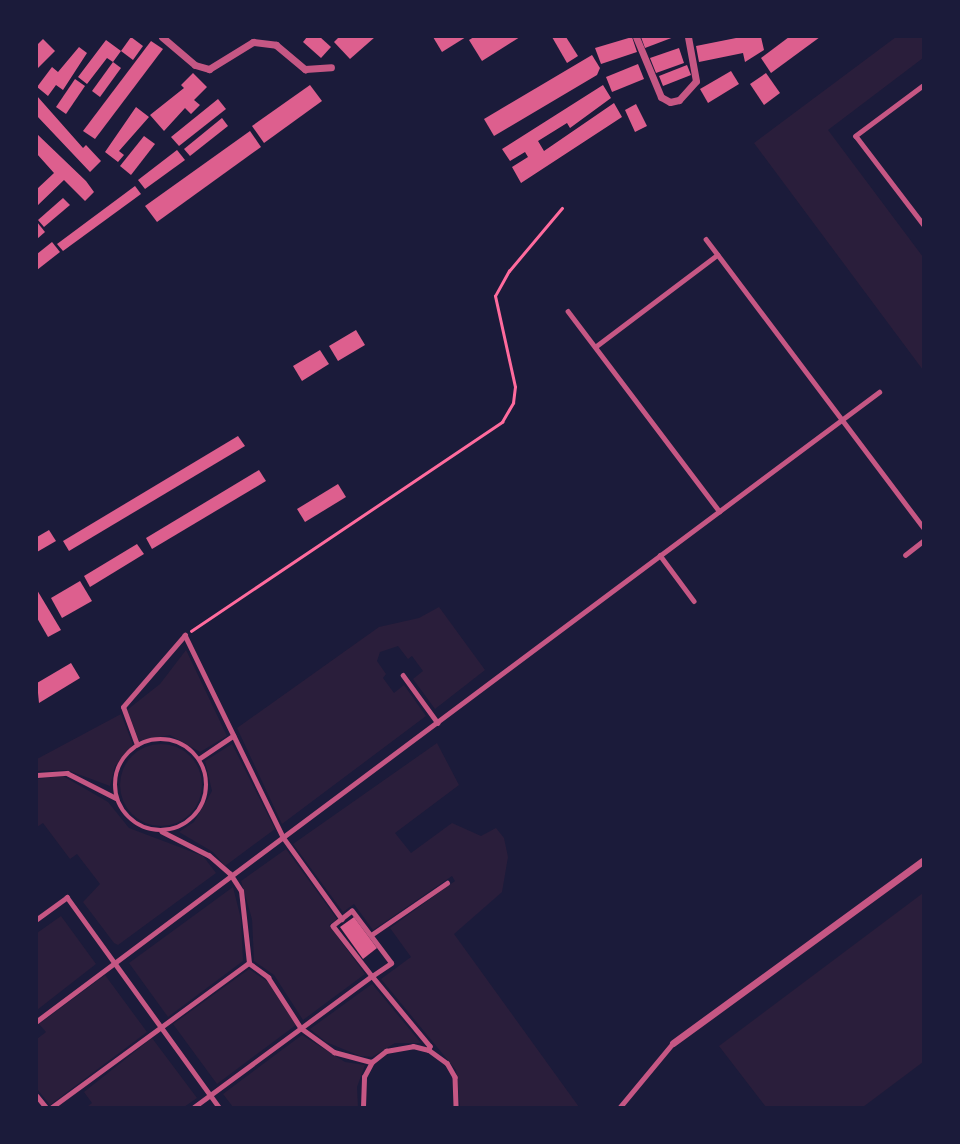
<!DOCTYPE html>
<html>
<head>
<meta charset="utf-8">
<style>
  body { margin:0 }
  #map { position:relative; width:960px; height:1144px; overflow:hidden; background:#1b1b3a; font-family:"Libre Baskerville",serif }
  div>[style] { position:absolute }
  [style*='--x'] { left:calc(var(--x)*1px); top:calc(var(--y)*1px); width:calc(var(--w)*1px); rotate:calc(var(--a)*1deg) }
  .green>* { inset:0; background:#2a1e3b }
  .round { border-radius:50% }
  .building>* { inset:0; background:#dd5f8e }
  .path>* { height:2.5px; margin:-1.25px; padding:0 1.25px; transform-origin:1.25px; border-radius:1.25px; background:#ff6b9d }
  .service>* { height:4.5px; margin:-2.25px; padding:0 2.25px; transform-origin:2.25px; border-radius:2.25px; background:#c65784 }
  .service>.ring { margin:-2.25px; padding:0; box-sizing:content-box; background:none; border:4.5px solid #c65784; border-radius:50% }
  .minor>* { height:7px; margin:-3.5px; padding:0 3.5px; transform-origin:3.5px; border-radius:3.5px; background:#c65784 }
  span { translate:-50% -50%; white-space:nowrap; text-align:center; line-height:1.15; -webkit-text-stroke:7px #1b1b3a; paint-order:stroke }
  .frame { position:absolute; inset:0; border:38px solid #1b1b3a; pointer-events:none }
</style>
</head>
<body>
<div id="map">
  <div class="green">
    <i style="clip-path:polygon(896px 37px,923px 37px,923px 58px,828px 130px,923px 257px,923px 370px,754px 143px)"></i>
    <i style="clip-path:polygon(439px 607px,485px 670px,435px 709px,413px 679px,423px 671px,412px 656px,408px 659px,398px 646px,380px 652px,377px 661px,386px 674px,383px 678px,394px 693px,404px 685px,426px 716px,282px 824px,237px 728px,379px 627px,419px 618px)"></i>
    <i style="clip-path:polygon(186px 650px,227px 736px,200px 752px,170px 735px,139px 741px,127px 710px,160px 684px)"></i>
    <i style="clip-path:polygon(121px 714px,133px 745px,115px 766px,110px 786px,67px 770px,37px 771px,37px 759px)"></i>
    <i style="clip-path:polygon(437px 743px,459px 785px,395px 833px,411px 853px,452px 823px,481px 836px,496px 828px,504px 838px,508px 857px,502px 892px,454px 934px,579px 1107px,460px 1107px,456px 1070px,381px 979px,411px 957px,390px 928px,455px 881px,452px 876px,373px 930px,354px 904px,343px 912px,293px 844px)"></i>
    <i class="round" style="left:120px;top:744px;width:82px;height:82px"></i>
    <i style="clip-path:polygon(232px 744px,275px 829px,225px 866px,213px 852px,179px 832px,194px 822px,212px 791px,205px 761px)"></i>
    <i style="clip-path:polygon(63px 776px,108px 802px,129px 828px,203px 856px,216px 873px,118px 945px,114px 943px,83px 902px,100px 884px,77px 854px,70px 859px,43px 823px,37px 827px,37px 779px)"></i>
    <i style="clip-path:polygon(286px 849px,337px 919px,329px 925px,365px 974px,303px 1020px,274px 975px,254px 961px,252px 919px,241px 881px)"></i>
    <i style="clip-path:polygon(233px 887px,241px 919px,243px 961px,168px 1017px,129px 963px)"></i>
    <i style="clip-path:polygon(923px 893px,923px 1062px,863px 1107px,766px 1107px,719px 1046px)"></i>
    <i style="clip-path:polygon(61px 916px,96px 964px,37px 1010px,37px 933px)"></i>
    <i style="clip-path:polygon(249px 969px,268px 982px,296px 1025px,217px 1084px,173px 1024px)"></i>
    <i style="clip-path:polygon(105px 975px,147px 1032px,50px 1105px,37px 1089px,37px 1039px,46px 1032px,39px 1024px)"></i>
    <i style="clip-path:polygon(372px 984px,373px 985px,421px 1043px,395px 1043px,372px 1057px,360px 1056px,326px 1042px,310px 1029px)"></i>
    <i style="clip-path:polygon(302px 1035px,345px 1062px,365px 1065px,357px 1087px,358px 1107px,233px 1107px,223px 1094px)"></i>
    <i style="clip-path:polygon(152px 1038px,197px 1098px,184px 1107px,87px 1107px,92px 1103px,84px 1092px)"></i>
  </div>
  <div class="building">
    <i style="clip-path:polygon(131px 37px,143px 46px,133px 60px,121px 51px)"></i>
    <i style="clip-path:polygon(307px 37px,320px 37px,331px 47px,321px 58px,303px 42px)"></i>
    <i style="clip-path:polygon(339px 37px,375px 37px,350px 59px,334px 42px)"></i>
    <i style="clip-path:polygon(433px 37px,466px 37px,442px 52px)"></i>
    <i style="clip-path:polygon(474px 37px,520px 37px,482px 61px,469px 40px)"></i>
    <i style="clip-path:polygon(552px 37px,566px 37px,578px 56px,567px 63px)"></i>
    <i style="clip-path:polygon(632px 37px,637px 52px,601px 64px,595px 48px)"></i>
    <i style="clip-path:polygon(641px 37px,674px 37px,645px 48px)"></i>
    <i style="clip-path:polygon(741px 37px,761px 37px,764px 50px,745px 62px,743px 53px,699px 62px,696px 46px)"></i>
    <i style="clip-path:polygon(789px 37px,820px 37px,771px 73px,761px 58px)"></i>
    <i style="clip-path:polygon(43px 39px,55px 51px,37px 69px,37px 45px)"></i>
    <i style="clip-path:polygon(106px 40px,121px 51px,113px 62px,107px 58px,87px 84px,78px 77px)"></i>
    <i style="clip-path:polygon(151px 41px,163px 49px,95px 139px,83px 131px)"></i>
    <i style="clip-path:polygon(79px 47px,87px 53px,63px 90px,56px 85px,48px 96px,37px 87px,52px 67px,58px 72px)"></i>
    <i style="clip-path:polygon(679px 48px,684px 63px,656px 73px,650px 58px)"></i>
    <i style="clip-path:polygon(592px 55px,600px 68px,597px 75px,494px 136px,484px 119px)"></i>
    <i style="clip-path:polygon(113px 62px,121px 68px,100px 97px,92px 91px)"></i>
    <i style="clip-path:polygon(638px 64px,644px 79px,612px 92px,606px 77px)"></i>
    <i style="clip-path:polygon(687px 65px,691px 75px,663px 86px,659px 76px)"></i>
    <i style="clip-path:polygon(731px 71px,739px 84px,708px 103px,700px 89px)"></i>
    <i style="clip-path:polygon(193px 73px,207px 87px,194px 100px,200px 105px,191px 114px,185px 108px,164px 131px,150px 115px,184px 88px,181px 85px)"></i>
    <i style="clip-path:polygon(766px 73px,780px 93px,764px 105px,750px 84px)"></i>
    <i style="clip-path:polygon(75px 79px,85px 86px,66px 114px,56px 107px)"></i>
    <i style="clip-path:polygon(310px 85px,322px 101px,264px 143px,252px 126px)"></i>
    <i style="clip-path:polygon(603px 85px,611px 98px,570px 128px,567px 123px,538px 141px,544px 151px,614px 103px,622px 117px,521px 183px,512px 167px,528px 157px,525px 152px,510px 161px,502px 149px)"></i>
    <i style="clip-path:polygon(37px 96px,83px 148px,86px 145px,101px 161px,90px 172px,37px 116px)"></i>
    <i style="clip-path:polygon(218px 99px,226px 109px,179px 146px,171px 137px)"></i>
    <i style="clip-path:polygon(636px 104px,647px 126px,635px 132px,625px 110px)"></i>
    <i style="clip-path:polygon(136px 107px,149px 117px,119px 151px,124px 155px,118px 162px,105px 152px)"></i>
    <i style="clip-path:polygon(222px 118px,228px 126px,190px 156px,184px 149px)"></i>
    <i style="clip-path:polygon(250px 131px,261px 147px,157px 222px,145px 206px)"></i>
    <i style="clip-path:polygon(37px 134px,86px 181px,94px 192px,85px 201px,64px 180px,37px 206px,37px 189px,54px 173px,37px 154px)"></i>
    <i style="clip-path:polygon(144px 136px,155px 144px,131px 175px,120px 166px)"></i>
    <i style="clip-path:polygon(177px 150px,185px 160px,145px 189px,138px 180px)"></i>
    <i style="clip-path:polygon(135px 186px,141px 194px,63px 251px,57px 244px)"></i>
    <i style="clip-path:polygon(63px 198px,70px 205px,44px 227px,38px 220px)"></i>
    <i style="clip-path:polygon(37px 222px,45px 232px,37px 239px)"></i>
    <i style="clip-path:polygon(52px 242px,60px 252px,37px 270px,37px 254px)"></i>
    <i style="clip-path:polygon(356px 330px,365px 345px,338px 361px,329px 346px)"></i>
    <i style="clip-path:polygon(320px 350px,329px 364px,302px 381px,293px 366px)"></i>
    <i style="clip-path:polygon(238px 436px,245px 446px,69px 551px,63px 541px)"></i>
    <i style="clip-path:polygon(259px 470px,266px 481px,152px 549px,146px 538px)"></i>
    <i style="clip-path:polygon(338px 484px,346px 497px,305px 522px,297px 509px)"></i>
    <i style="clip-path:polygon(49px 530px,56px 541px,37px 552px,37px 537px)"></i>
    <i style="clip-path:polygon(137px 544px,144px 554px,90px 587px,84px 576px)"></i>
    <i style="clip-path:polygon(80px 581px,92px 601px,62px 618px,51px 598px)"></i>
    <i style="clip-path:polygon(37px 590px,61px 630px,48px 637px,37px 618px)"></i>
    <i style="clip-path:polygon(71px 663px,80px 678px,39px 703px,37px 683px)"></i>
    <i style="clip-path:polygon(354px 917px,377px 948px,363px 959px,340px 927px)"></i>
  </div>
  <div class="path">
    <i style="--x:191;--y:631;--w:375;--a:-33.9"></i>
    <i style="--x:502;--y:422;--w:22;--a:-60"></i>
    <i style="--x:513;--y:403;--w:16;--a:-83"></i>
    <i style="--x:515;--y:387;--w:93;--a:-102.4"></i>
    <i style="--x:495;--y:296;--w:29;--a:-61"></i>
    <i style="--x:509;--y:271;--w:82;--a:-49.9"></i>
  </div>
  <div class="service">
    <i style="--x:923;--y:86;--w:84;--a:143.3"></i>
    <i style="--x:856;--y:136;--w:111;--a:52.7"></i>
    <i style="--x:706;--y:239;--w:361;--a:53"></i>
    <i style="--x:568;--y:311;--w:251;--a:52.9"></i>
    <i style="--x:595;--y:347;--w:153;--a:-37"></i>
    <i style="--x:660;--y:555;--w:57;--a:53.5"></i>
    <i style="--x:905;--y:555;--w:23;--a:-38"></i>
    <i style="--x:403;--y:675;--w:59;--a:53.9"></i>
    <i class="ring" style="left:115px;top:739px;width:87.5px;height:87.5px"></i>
    <i style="--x:137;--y:745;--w:40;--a:-110.2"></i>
    <i style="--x:123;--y:707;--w:95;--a:-49.3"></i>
    <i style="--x:185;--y:635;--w:225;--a:64.1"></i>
    <i style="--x:283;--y:837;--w:101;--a:54.3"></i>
    <i style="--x:200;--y:758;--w:40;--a:-34"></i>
    <i style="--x:37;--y:775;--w:30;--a:-4"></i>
    <i style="--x:67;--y:773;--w:55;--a:27"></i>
    <i style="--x:37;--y:919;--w:37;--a:-36"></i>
    <i style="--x:67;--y:897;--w:259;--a:54.1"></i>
    <i style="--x:371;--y:935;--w:92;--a:-34.4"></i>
    <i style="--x:249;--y:963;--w:24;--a:36"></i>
    <i style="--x:268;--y:977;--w:61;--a:57.1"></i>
    <i style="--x:301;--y:1028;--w:41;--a:36"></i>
    <i style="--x:334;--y:1052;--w:39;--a:15"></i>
    <i style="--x:37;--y:1021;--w:1051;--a:-36.76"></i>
    <i style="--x:37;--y:1096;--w:14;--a:51"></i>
    <i style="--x:52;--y:1107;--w:244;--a:-36.2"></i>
    <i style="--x:249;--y:963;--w:72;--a:-96.3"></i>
    <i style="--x:241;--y:891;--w:20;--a:-123"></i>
    <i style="--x:230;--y:874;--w:28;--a:-139"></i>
    <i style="--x:209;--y:856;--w:53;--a:-152.9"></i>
    <i style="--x:194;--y:1107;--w:221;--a:-36.4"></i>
    <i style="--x:372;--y:976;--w:23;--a:-34"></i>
    <i style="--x:391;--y:963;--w:65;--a:-126.9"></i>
    <i style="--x:352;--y:911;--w:24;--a:142"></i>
    <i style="--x:333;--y:926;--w:63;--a:52"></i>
    <i style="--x:372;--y:976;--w:91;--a:50.4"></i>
    <i style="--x:430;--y:1046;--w:4;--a:104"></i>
    <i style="--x:363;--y:1107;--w:30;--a:-88"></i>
    <i style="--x:364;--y:1077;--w:17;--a:-62"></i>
    <i style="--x:372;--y:1062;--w:18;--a:-38"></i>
    <i style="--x:386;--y:1051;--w:27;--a:-10"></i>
    <i style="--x:413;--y:1046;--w:16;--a:14"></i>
    <i style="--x:429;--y:1050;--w:22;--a:36"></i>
    <i style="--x:447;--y:1063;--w:16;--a:60"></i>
    <i style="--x:455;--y:1077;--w:30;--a:88"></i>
    <i style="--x:620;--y:1107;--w:83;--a:-50.4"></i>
  </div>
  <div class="minor">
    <i style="--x:162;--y:37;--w:43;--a:40.3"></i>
    <i style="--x:195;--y:65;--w:15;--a:16"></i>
    <i style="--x:209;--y:69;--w:52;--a:-31.5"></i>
    <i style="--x:253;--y:42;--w:23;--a:7"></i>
    <i style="--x:276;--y:45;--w:38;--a:40"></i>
    <i style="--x:305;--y:69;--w:26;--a:-4"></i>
    <i style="--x:636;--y:37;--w:65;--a:67.4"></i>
    <i style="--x:661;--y:97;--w:10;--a:29"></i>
    <i style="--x:670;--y:102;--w:9;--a:-13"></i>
    <i style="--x:679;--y:100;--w:25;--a:-48"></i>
    <i style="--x:696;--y:81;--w:45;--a:-100.3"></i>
    <i style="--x:673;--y:1043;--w:309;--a:-36.1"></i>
  </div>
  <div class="frame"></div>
</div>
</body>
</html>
